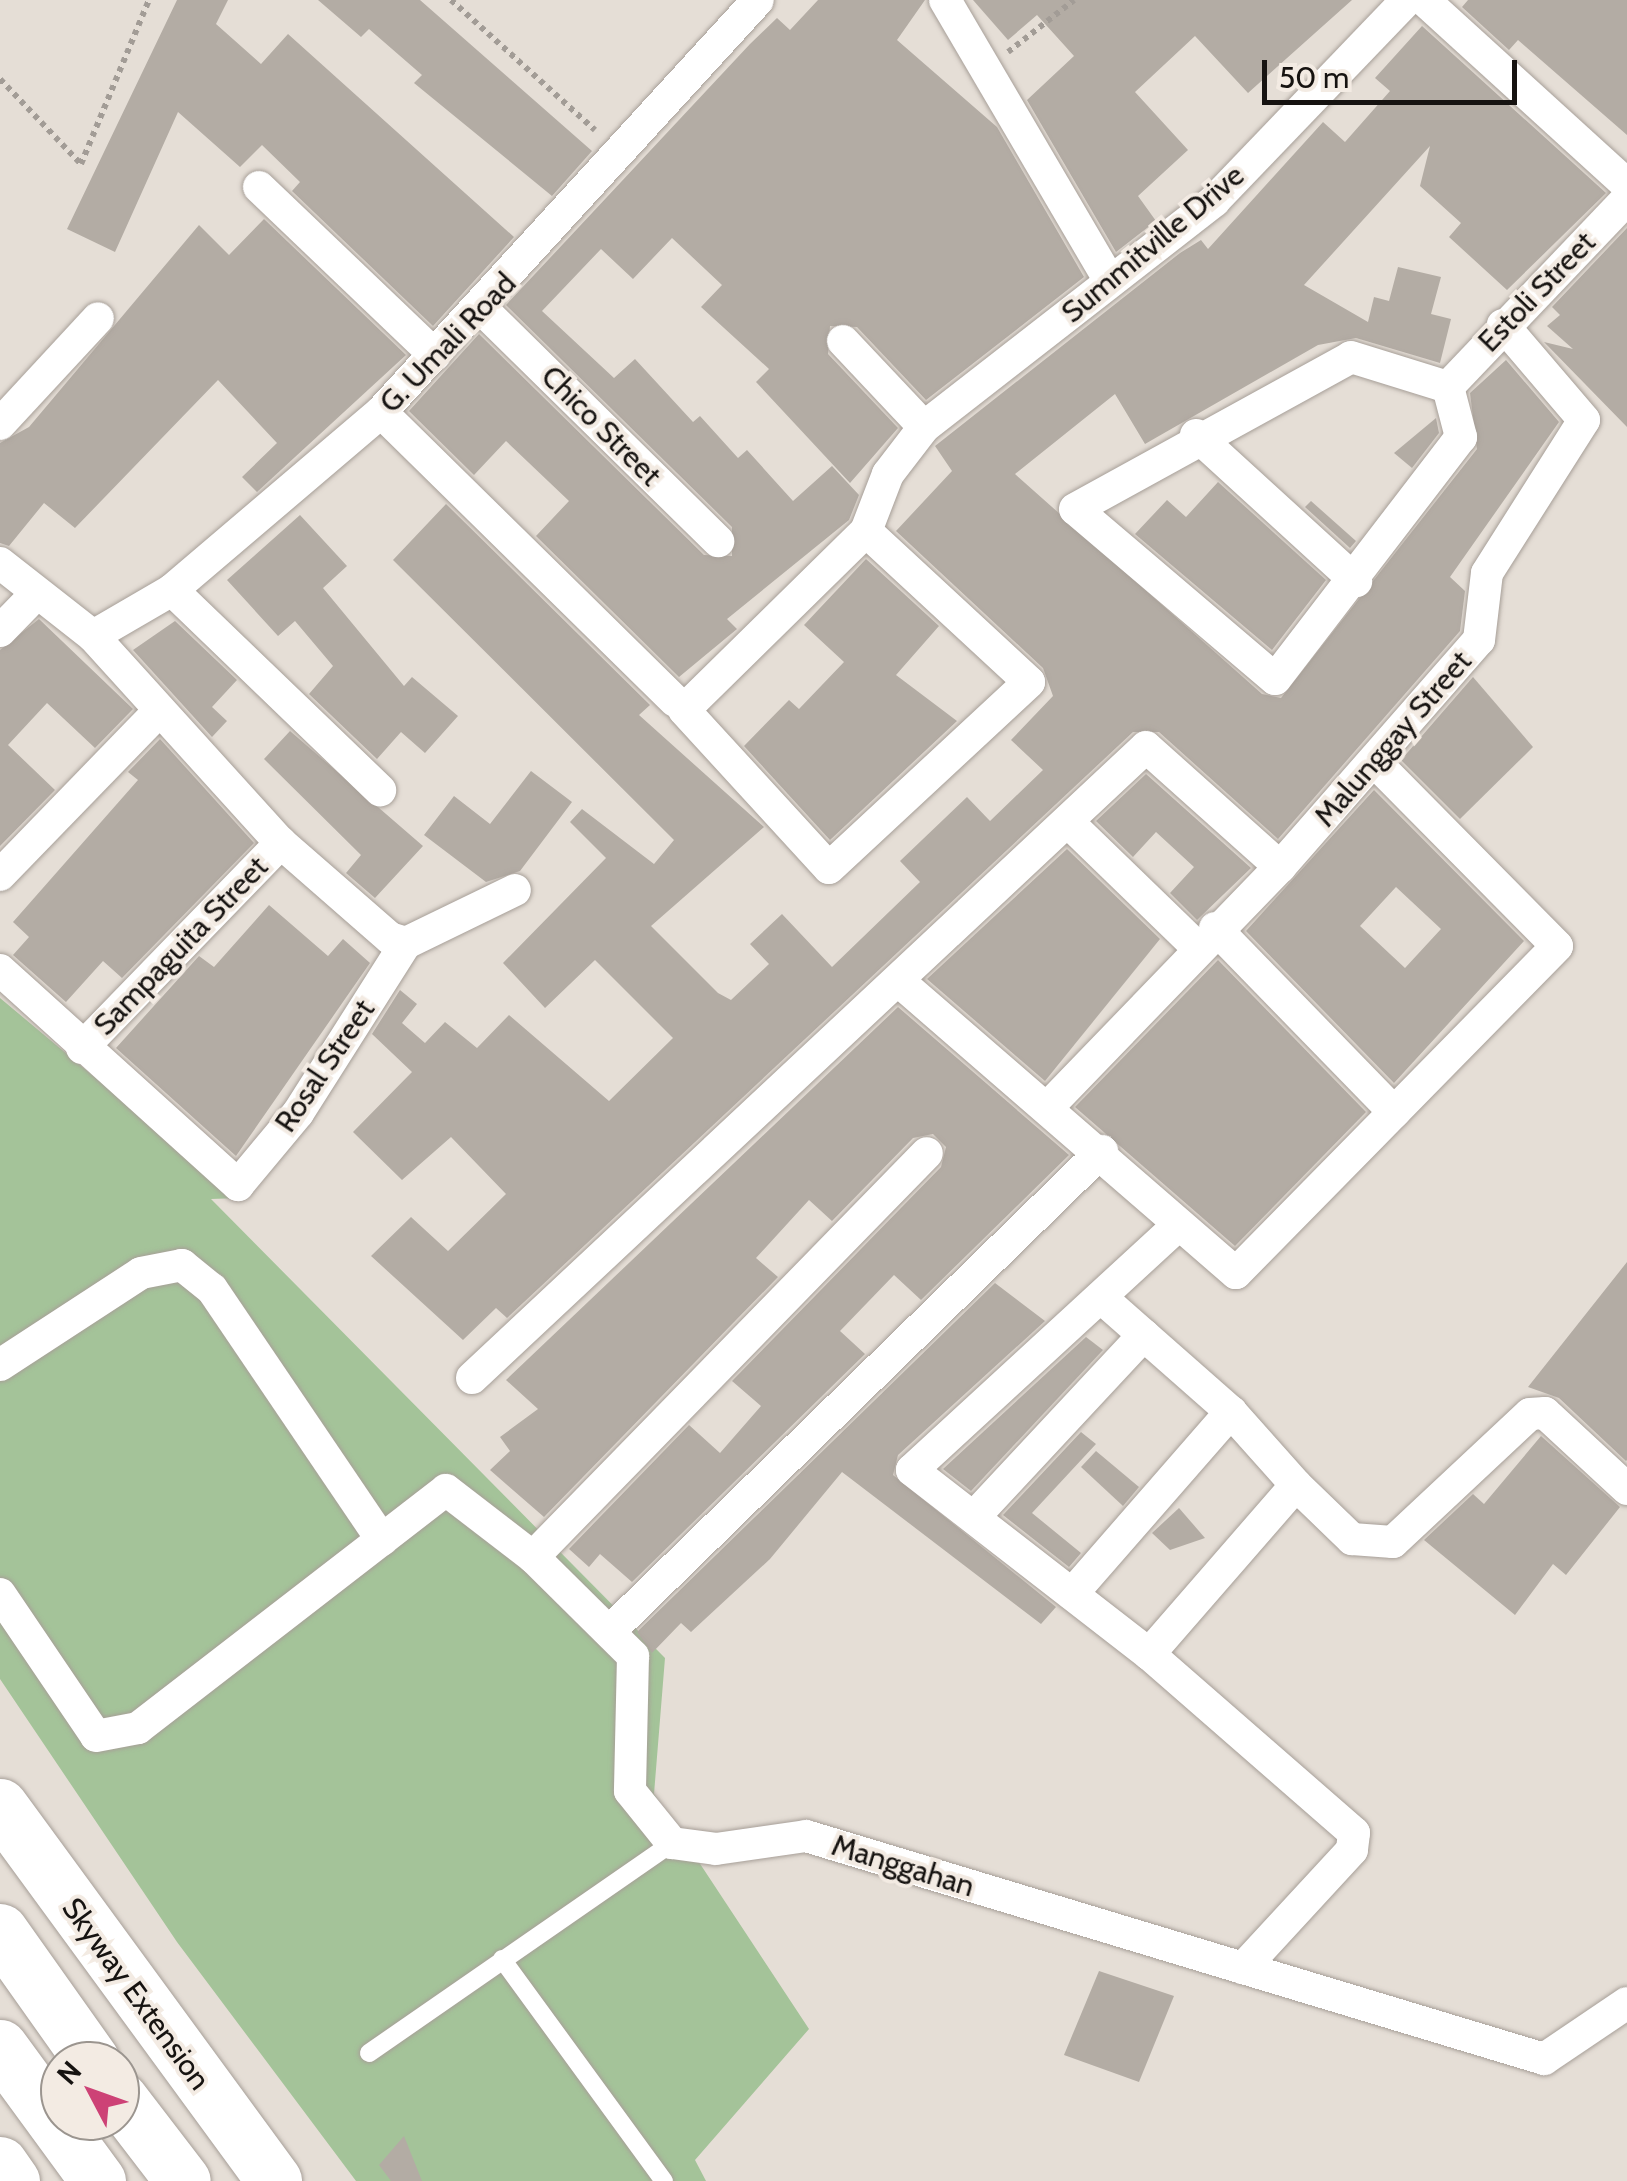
<!DOCTYPE html>
<html>
<head>
<meta charset="utf-8">
<style>
  body { margin:0 }
  #map { position:relative; width:1627px; height:2181px; overflow:hidden; background:#e5ded6; font-family:Cabin,sans-serif }
  div>[style] { position:absolute }
  [style*='--x'] { left:calc(var(--x)*1px); top:calc(var(--y)*1px); width:calc(var(--w)*1px); rotate:calc(var(--a)*1deg) }
  .green>* { inset:0; background:#a4c399 }
  .building>* { inset:0; background:#b3aca4 }
  .path>* { height:6px; margin-top:-3px; transform-origin:0; background:repeating-linear-gradient(90deg,#a29c96 0 5px,transparent 0 10px) }
  .roads { filter:drop-shadow(0 0 2px #a79f98) drop-shadow(0 0 2px #a79f98) }
  .lane>* { height:18px; margin:-9px; padding:0 9px; transform-origin:9px; border-radius:9px; background:#fff }
  .street>* { height:32px; margin:-16px; padding:0 16px; transform-origin:16px; border-radius:16px; background:#fff }
  .highway>* { height:55px; margin:-27.5px; padding:0 27.5px; transform-origin:27.5px; border-radius:27.5px; background:#fff }
  span { translate:-50% -50%; white-space:nowrap; text-align:center; line-height:1.15; -webkit-text-stroke:8px #f3ebe3; paint-order:stroke }
  .street-label { font-size:30px; color:#161311 }
  .north { position:absolute; left:40px; top:2041px; width:100px; height:100px; box-sizing:border-box; background:#f3ebe3; border:2px solid #9b958f; border-radius:50%; rotate:311deg; font-size:28px; font-weight:700; line-height:40px; text-align:center; color:#161311 }
  .north::after { content:''; display:block; margin:auto; width:35px; height:45px; background:#cd4276; clip-path:polygon(50% 0,100% 100%,50% 72%,0 100%) }
  .scale { position:absolute; left:1262px; top:60px; width:255px; height:45px; box-sizing:border-box; border:5px solid #161311; border-top:0; padding-left:12px; font-size:30px; line-height:35px; white-space:nowrap; color:#161311; -webkit-text-stroke:8px #f3ebe3; paint-order:stroke }
</style>
</head>
<body>
<div id="map">
  <div class="green">
    <i style="clip-path:polygon(0 998px,239px 1198px,211px 1199px,665px 1658px,654px 1794px,809px 2029px,695px 2160px,706px 2181px,356px 2181px,177px 1942px,0 1679px)"></i>
  </div>
  <div class="building">
    <i style="clip-path:polygon(177px 0,228px 0,216px 24px,261px 64px,288px 34px,514px 237px,433px 326px,292px 191px,300px 182px,262px 145px,240px 167px,178px 112px,115px 252px,67px 229px)"></i>
    <i style="clip-path:polygon(318px 0,420px 0,592px 151px,552px 196px,414px 83px,422px 75px,369px 29px,361px 37px)"></i>
    <i style="clip-path:polygon(818px 0,925px 0,897px 40px,997px 127px,1084px 277px,926px 400px,857px 327px,830px 326px,828px 354px,898px 428px,850px 483px,756px 382px,769px 369px,701px 307px,722px 285px,672px 238px,633px 279px,601px 249px,542px 311px,614px 378px,635px 359px,693px 422px,700px 416px,738px 458px,747px 450px,793px 501px,832px 466px,859px 495px,849px 520px,727px 619px,737px 629px,679px 677px,536px 536px,569px 501px,506px 441px,474px 475px,409px 411px,479px 334px,704px 555px,732px 556px,732px 527px,506px 305px,750px 44px,777px 18px,790px 30px)"></i>
    <i style="clip-path:polygon(973px 0,1352px 0,1248px 93px,1195px 36px,1135px 92px,1188px 150px,1138px 196px,1156px 221px,1116px 252px,1027px 100px,1074px 56px,1037px 15px,1008px 40px)"></i>
    <i style="clip-path:polygon(1468px 0,1627px 0,1627px 135px,1518px 40px,1509px 50px,1462px 7px)"></i>
    <i style="clip-path:polygon(1422px 26px,1606px 193px,1507px 290px,1449px 237px,1461px 223px,1420px 186px,1430px 146px,1304px 285px,1368px 322px,1374px 297px,1389px 301px,1398px 267px,1441px 277px,1431px 314px,1451px 319px,1440px 363px,1356px 338px,1318px 345px,1145px 444px,1115px 394px,1015px 474px,1262px 694px,1281px 698px,1477px 449px,1470px 393px,1506px 360px,1559px 422px,1450px 577px,1465px 591px,1460px 631px,1278px 839px,1159px 732px,1133px 732px,507px 1318px,496px 1308px,463px 1340px,371px 1256px,411px 1217px,448px 1251px,506px 1194px,451px 1137px,402px 1180px,353px 1132px,412px 1072px,372px 1034px,400px 990px,417px 1004px,402px 1023px,425px 1043px,445px 1022px,477px 1048px,509px 1015px,609px 1101px,673px 1038px,595px 960px,545px 1008px,503px 963px,606px 858px,570px 822px,582px 809px,654px 864px,674px 840px,393px 560px,446px 504px,650px 705px,639px 715px,764px 827px,651px 926px,718px 993px,731px 1000px,769px 964px,750px 944px,782px 914px,832px 967px,920px 882px,900px 861px,967px 797px,990px 821px,1043px 770px,1011px 740px,1053px 696px,1043px 668px,896px 531px,952px 471px,935px 446px,1180px 253px,1201px 240px,1208px 249px,1323px 122px,1345px 142px,1390px 91px,1375px 78px)"></i>
    <i style="clip-path:polygon(264px 219px,406px 355px,257px 492px,242px 477px,277px 443px,218px 380px,75px 528px,44px 503px,9px 546px,0 543px,0 443px,29px 427px,199px 225px,229px 255px)"></i>
    <i style="clip-path:polygon(1627px 228px,1627px 427px,1544px 342px,1573px 349px,1547px 326px,1560px 315px,1552px 307px)"></i>
    <i style="clip-path:polygon(1436px 418px,1439px 433px,1412px 468px,1394px 453px)"></i>
    <i style="clip-path:polygon(1218px 482px,1326px 580px,1272px 650px,1135px 534px,1167px 500px,1186px 517px)"></i>
    <i style="clip-path:polygon(1311px 501px,1356px 541px,1350px 548px,1305px 507px)"></i>
    <i style="clip-path:polygon(300px 515px,347px 566px,323px 588px,404px 686px,412px 677px,458px 716px,425px 753px,401px 732px,377px 759px,309px 694px,333px 666px,295px 621px,278px 636px,227px 580px)"></i>
    <i style="clip-path:polygon(866px 559px,939px 626px,896px 675px,957px 721px,830px 840px,744px 746px,789px 700px,799px 709px,844px 662px,804px 625px)"></i>
    <i style="clip-path:polygon(39px 619px,133px 709px,95px 748px,47px 703px,8px 745px,55px 790px,0 846px,0 650px)"></i>
    <i style="clip-path:polygon(175px 621px,237px 680px,212px 707px,227px 721px,212px 737px,133px 650px)"></i>
    <i style="clip-path:polygon(1473px 677px,1533px 747px,1460px 819px,1401px 760px)"></i>
    <i style="clip-path:polygon(290px 731px,423px 846px,375px 898px,346px 873px,361px 855px,264px 759px)"></i>
    <i style="clip-path:polygon(160px 739px,254px 843px,122px 978px,103px 961px,66px 1002px,13px 955px,29px 937px,13px 922px,138px 780px,128px 772px)"></i>
    <i style="clip-path:polygon(531px 771px,572px 802px,520px 871px,486px 882px,424px 835px,454px 796px,490px 824px)"></i>
    <i style="clip-path:polygon(1146px 774px,1251px 868px,1197px 920px,1170px 893px,1194px 867px,1156px 832px,1133px 857px,1096px 821px)"></i>
    <i style="clip-path:polygon(evenodd,1374px 790px,1524px 941px,1394px 1083px,1246px 931px,1374px 790px,1396px 887px,1441px 929px,1405px 968px,1360px 926px,1396px 887px)"></i>
    <i style="clip-path:polygon(1067px 849px,1160px 939px,1045px 1081px,927px 979px)"></i>
    <i style="clip-path:polygon(269px 905px,328px 956px,343px 939px,370px 963px,236px 1156px,116px 1048px,199px 956px,214px 967px)"></i>
    <i style="clip-path:polygon(1218px 960px,1366px 1112px,1235px 1246px,1075px 1107px)"></i>
    <i style="clip-path:polygon(898px 1007px,1069px 1155px,921px 1300px,894px 1275px,840px 1331px,865px 1354px,632px 1582px,600px 1554px,589px 1567px,569px 1549px,689px 1425px,720px 1453px,761px 1406px,732px 1381px,941px 1167px,946px 1147px,933px 1134px,913px 1138px,832px 1221px,809px 1200px,756px 1258px,778px 1277px,544px 1517px,490px 1470px,510px 1451px,500px 1437px,538px 1409px,506px 1380px)"></i>
    <i style="clip-path:polygon(1627px 1262px,1627px 1460px,1626px 1461px,1559px 1398px,1528px 1387px)"></i>
    <i style="clip-path:polygon(995px 1283px,1045px 1321px,898px 1455px,893px 1475px,1056px 1607px,1041px 1624px,842px 1472px,770px 1559px,691px 1632px,681px 1623px,652px 1653px,637px 1632px)"></i>
    <i style="clip-path:polygon(1086px 1337px,1103px 1350px,971px 1491px,943px 1469px)"></i>
    <i style="clip-path:polygon(1081px 1432px,1096px 1444px,1032px 1513px,1081px 1553px,1069px 1567px,1003px 1515px)"></i>
    <i style="clip-path:polygon(1541px 1436px,1620px 1507px,1566px 1575px,1553px 1564px,1515px 1615px,1424px 1540px,1473px 1494px,1484px 1504px)"></i>
    <i style="clip-path:polygon(1096px 1451px,1139px 1487px,1123px 1506px,1081px 1467px)"></i>
    <i style="clip-path:polygon(1179px 1508px,1205px 1538px,1170px 1550px,1152px 1533px)"></i>
    <i style="clip-path:polygon(1099px 1971px,1174px 1996px,1139px 2082px,1064px 2055px)"></i>
    <i style="clip-path:polygon(404px 2136px,422px 2181px,391px 2181px,379px 2165px)"></i>
  </div>
  <div class="path">
    <i style="--x:451;--y:0;--w:194;--a:42.1"></i>
    <i style="--x:1008;--y:52;--w:84;--a:-38.2"></i>
    <i style="--x:0;--y:79;--w:117;--a:46.4"></i>
    <i style="--x:81;--y:164;--w:178;--a:-67.5"></i>
  </div>
  <div class="roads">
    <div class="lane">
      <i style="--x:502;--y:1959;--w:275;--a:53.9"></i>
      <i style="--x:369;--y:2053;--w:369;--a:-34.7"></i>
    </div>
    <div class="street">
      <i style="--x:945;--y:0;--w:324;--a:59.6"></i>
      <i style="--x:1424;--y:0;--w:275;--a:42.3"></i>
      <i style="--x:259;--y:187;--w:243;--a:43.7"></i>
      <i style="--x:483;--y:310;--w:330;--a:44.5"></i>
      <i style="--x:843;--y:341;--w:118;--a:46.7"></i>
      <i style="--x:1351;--y:357;--w:102;--a:17.2"></i>
      <i style="--x:1448;--y:387;--w:52;--a:75.4"></i>
      <i style="--x:1461;--y:437;--w:305;--a:127.5"></i>
      <i style="--x:1275;--y:679;--w:262;--a:-139.6"></i>
      <i style="--x:1075;--y:509;--w:315;--a:-28.8"></i>
      <i style="--x:1448;--y:387;--w:260;--a:-46.4"></i>
      <i style="--x:381;--y:412;--w:412;--a:44.5"></i>
      <i style="--x:0;--y:424;--w:144;--a:-47.2"></i>
      <i style="--x:1196;--y:435;--w:217;--a:42.4"></i>
      <i style="--x:866;--y:531;--w:255;--a:135.5"></i>
      <i style="--x:684;--y:710;--w:214;--a:47.5"></i>
      <i style="--x:829;--y:868;--w:273;--a:-42.9"></i>
      <i style="--x:1029;--y:682;--w:222;--a:-137.2"></i>
      <i style="--x:866;--y:531;--w:61;--a:-68.9"></i>
      <i style="--x:888;--y:474;--w:59;--a:-52.5"></i>
      <i style="--x:924;--y:427;--w:368;--a:-37.9"></i>
      <i style="--x:1214;--y:201;--w:279;--a:-46.2"></i>
      <i style="--x:0;--y:563;--w:118;--a:38.1"></i>
      <i style="--x:93;--y:636;--w:280;--a:47.8"></i>
      <i style="--x:281;--y:843;--w:145;--a:41.1"></i>
      <i style="--x:390;--y:938;--w:17;--a:17"></i>
      <i style="--x:406;--y:943;--w:121;--a:-25.9"></i>
      <i style="--x:172;--y:590;--w:289;--a:43.9"></i>
      <i style="--x:0;--y:631;--w:52;--a:-45.8"></i>
      <i style="--x:93;--y:636;--w:91;--a:-30.2"></i>
      <i style="--x:172;--y:590;--w:275;--a:-40.4"></i>
      <i style="--x:381;--y:412;--w:558;--a:-47.54"></i>
      <i style="--x:1068;--y:822;--w:181;--a:44.1"></i>
      <i style="--x:0;--y:875;--w:228;--a:-45.9"></i>
      <i style="--x:1215;--y:928;--w:257;--a:45.8"></i>
      <i style="--x:0;--y:970;--w:321;--a:42.1"></i>
      <i style="--x:238;--y:1185;--w:94;--a:-50.2"></i>
      <i style="--x:298;--y:1113;--w:201;--a:-57.6"></i>
      <i style="--x:901;--y:983;--w:443;--a:40.9"></i>
      <i style="--x:1236;--y:1273;--w:458;--a:-45.5"></i>
      <i style="--x:1557;--y:946;--w:257;--a:-134.7"></i>
      <i style="--x:82;--y:1048;--w:286;--a:-45.9"></i>
      <i style="--x:1047;--y:1108;--w:335;--a:-46"></i>
      <i style="--x:1280;--y:867;--w:302;--a:-48.8"></i>
      <i style="--x:1479;--y:640;--w:67;--a:-83.2"></i>
      <i style="--x:1487;--y:573;--w:181;--a:-57.6"></i>
      <i style="--x:1584;--y:420;--w:125;--a:-130.5"></i>
      <i style="--x:1104;--y:1300;--w:169;--a:41.4"></i>
      <i style="--x:1231;--y:1412;--w:98;--a:48.3"></i>
      <i style="--x:1296;--y:1485;--w:224;--a:131"></i>
      <i style="--x:1149;--y:1654;--w:300;--a:-142.2"></i>
      <i style="--x:912;--y:1470;--w:360;--a:-42.6"></i>
      <i style="--x:0;--y:1365;--w:168;--a:-33.1"></i>
      <i style="--x:141;--y:1273;--w:42;--a:-11"></i>
      <i style="--x:182;--y:1265;--w:38;--a:39"></i>
      <i style="--x:212;--y:1289;--w:303;--a:55.9"></i>
      <i style="--x:472;--y:1378;--w:923;--a:-43.11"></i>
      <i style="--x:1146;--y:747;--w:180;--a:41.8"></i>
      <i style="--x:1296;--y:1485;--w:78;--a:44"></i>
      <i style="--x:1352;--y:1539;--w:41;--a:4.2"></i>
      <i style="--x:1393;--y:1542;--w:187;--a:-43.1"></i>
      <i style="--x:1530;--y:1414;--w:15;--a:-4"></i>
      <i style="--x:1545;--y:1413;--w:112;--a:42.8"></i>
      <i style="--x:974;--y:1517;--w:249;--a:-47"></i>
      <i style="--x:533;--y:1557;--w:564;--a:-45.72"></i>
      <i style="--x:0;--y:1594;--w:171;--a:55.9"></i>
      <i style="--x:96;--y:1736;--w:43;--a:-10.8"></i>
      <i style="--x:138;--y:1728;--w:389;--a:-37.7"></i>
      <i style="--x:446;--y:1490;--w:110;--a:37.6"></i>
      <i style="--x:533;--y:1557;--w:141;--a:44.7"></i>
      <i style="--x:633;--y:1656;--w:135;--a:91.3"></i>
      <i style="--x:630;--y:1791;--w:67;--a:51.1"></i>
      <i style="--x:672;--y:1843;--w:44;--a:7.8"></i>
      <i style="--x:716;--y:1849;--w:91;--a:-8.2"></i>
      <i style="--x:806;--y:1836;--w:771;--a:16.81"></i>
      <i style="--x:1544;--y:2059;--w:100;--a:-34"></i>
      <i style="--x:1072;--y:1594;--w:242;--a:-48.9"></i>
      <i style="--x:609;--y:1632;--w:689;--a:-44.29"></i>
      <i style="--x:1149;--y:1654;--w:272;--a:41.1"></i>
      <i style="--x:1354;--y:1833;--w:17;--a:97"></i>
      <i style="--x:1352;--y:1850;--w:161;--a:132.7"></i>
    </div>
    <div class="highway">
      <i style="--x:0;--y:1806;--w:464;--a:53.8"></i>
      <i style="--x:0;--y:1931;--w:159;--a:54.7"></i>
      <i style="--x:0;--y:2047;--w:166;--a:53.8"></i>
      <i style="--x:120;--y:2099;--w:103;--a:52.5"></i>
      <i style="--x:0;--y:2164;--w:21;--a:55"></i>
    </div>
  </div>
  <div class="street-label">
    <span style="left:1153px;top:244px;rotate:-40deg">Summitville Drive</span>
    <span style="left:1537px;top:292px;rotate:-46deg">Estoli Street</span>
    <span style="left:448px;top:343px;rotate:-46deg">G. Umali Road</span>
    <span style="left:601px;top:426px;rotate:45deg">Chico Street</span>
    <span style="left:1393px;top:739px;rotate:-49deg">Malunggay Street</span>
    <span style="left:181px;top:946px;rotate:-46deg">Sampaguita Street</span>
    <span style="left:325px;top:1066px;rotate:-56deg">Rosal Street</span>
    <span style="left:903px;top:1866px;rotate:17deg">Manggahan</span>
    <span style="left:136px;top:1994px;rotate:54deg">Skyway Extension</span>
  </div>
  <div class="north">N</div>
  <div class="scale">50 m</div>
</div>
</body>
</html>
